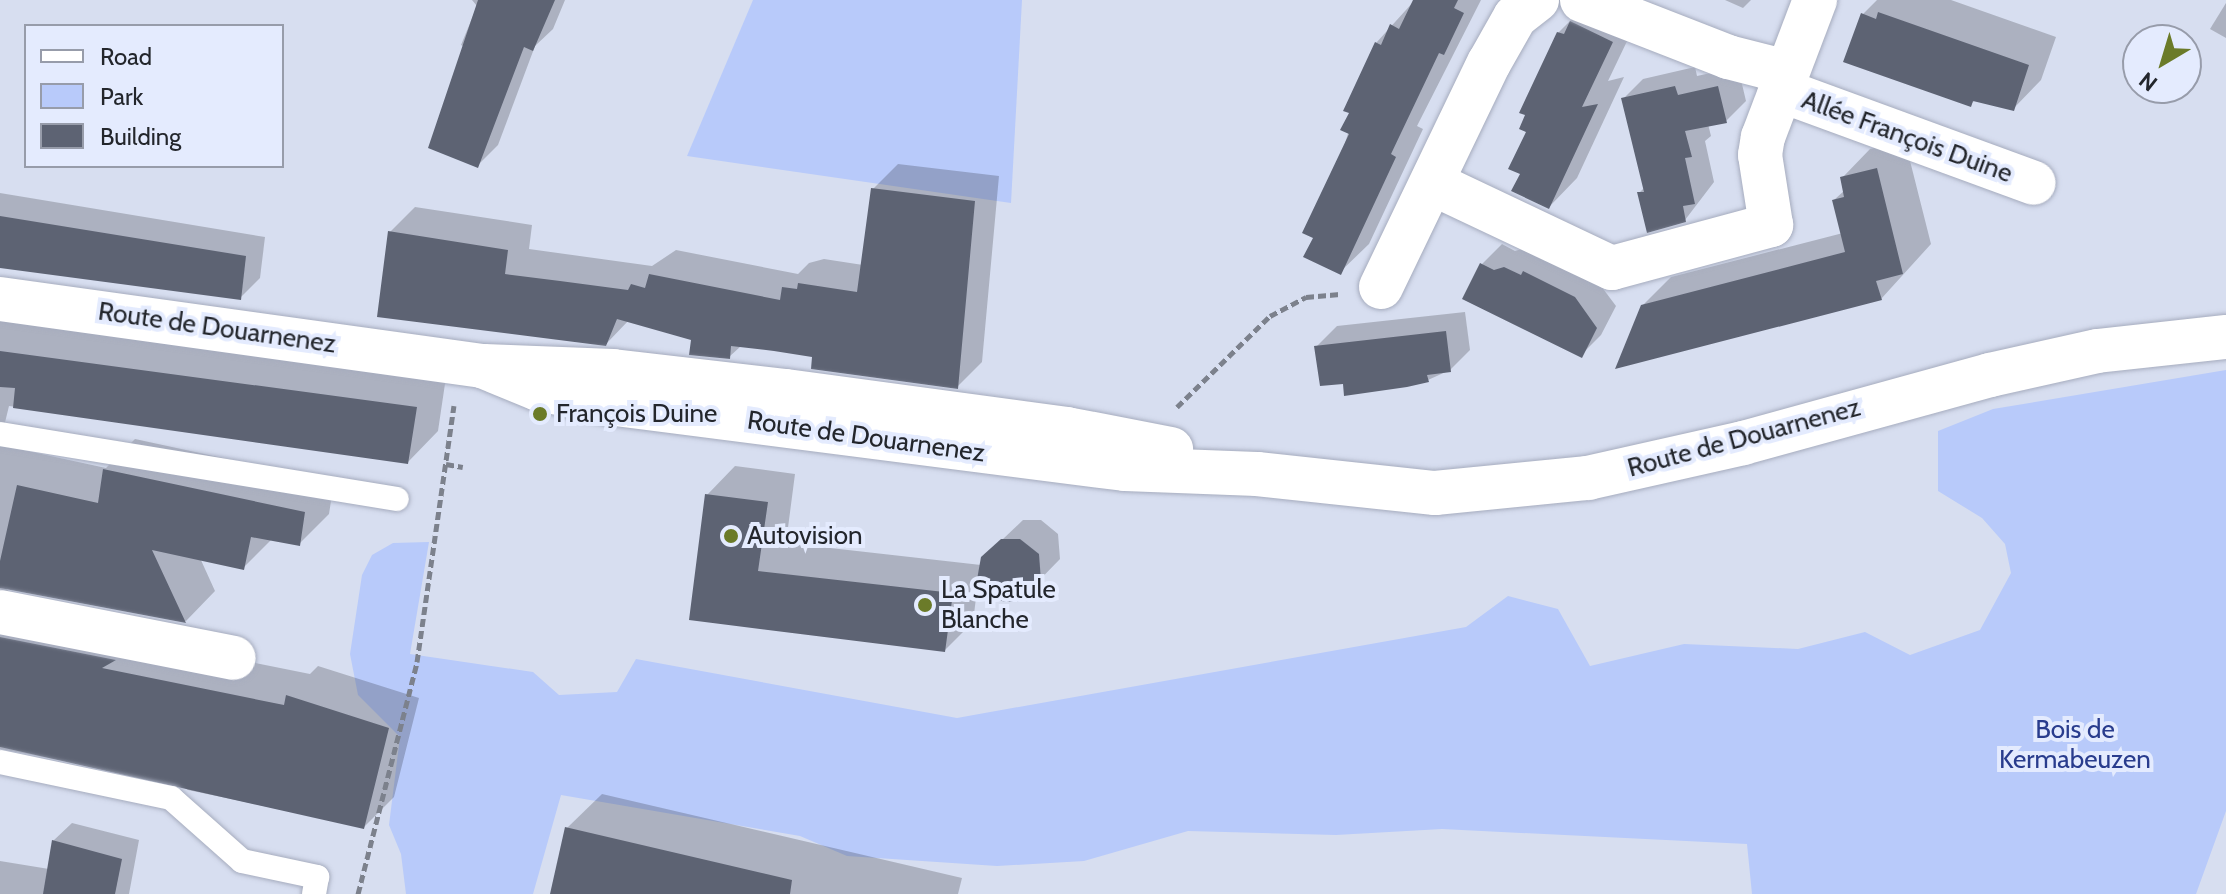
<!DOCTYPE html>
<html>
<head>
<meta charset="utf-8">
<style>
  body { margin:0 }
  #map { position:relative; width:2226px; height:894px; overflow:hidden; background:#d7def0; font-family:Cabin,sans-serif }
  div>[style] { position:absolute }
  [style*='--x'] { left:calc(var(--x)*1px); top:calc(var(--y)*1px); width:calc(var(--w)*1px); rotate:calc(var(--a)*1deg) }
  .green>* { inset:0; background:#b8cafa }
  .shadow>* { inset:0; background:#0003 }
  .building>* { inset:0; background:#5d6373 }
  .path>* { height:5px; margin-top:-2.5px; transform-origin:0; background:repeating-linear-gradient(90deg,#7c818c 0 8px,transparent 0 12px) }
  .roads { filter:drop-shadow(0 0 2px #a6acbe) drop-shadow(0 0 2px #a6acbe) }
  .service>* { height:24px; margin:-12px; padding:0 12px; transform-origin:12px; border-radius:12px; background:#fff }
  .minor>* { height:44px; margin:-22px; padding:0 22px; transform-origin:22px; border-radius:22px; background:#fff }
  .secondary>* { height:44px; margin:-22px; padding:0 22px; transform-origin:22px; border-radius:22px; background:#fff }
  .dots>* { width:22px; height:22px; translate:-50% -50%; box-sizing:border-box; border:4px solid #e4ebfe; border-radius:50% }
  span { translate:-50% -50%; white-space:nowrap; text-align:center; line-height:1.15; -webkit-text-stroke:8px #e4ebfe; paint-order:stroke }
  .street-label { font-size:26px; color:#23262c }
  .poi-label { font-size:26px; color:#23262c }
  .left { translate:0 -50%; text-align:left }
  .park-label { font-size:26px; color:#293c8d }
  .legend { position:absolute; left:24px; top:24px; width:260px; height:144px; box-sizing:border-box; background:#e4ebfe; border:2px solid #979caa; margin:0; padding:10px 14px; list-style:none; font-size:24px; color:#23262c }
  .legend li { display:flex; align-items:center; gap:16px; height:40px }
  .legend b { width:40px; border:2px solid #979caa }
  .north { position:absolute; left:2122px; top:24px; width:80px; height:80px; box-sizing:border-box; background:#e4ebfe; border:2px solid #979caa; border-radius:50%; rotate:218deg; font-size:22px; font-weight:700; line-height:32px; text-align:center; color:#23262c }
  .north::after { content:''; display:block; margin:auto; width:28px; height:36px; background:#6b7b29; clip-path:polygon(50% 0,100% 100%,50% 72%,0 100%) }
</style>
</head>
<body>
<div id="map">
  <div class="green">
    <i style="clip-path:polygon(753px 0,1022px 0,1011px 203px,687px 156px)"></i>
    <i style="clip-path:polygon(2226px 370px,2226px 811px,2196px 894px,1752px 894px,1747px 844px,1442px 829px,1336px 835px,1188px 831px,1084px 861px,997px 866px,847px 856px,800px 836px,561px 795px,533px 894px,406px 894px,401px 854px,389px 825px,400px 737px,358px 695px,350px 654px,362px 575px,372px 555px,393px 543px,429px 542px,410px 654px,533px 672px,559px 695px,617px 692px,636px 659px,957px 718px,1466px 627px,1508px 596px,1558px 609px,1590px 666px,1684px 644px,1798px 649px,1865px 632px,1910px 655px,1980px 630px,2011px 573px,2005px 544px,1982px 518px,1938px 491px,1938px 431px,1993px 409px)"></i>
  </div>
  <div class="shadow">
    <i style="clip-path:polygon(472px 0,565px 0,553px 29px,535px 46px,498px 145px,478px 165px,467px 48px,461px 45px,477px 6px)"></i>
    <i style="clip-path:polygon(1415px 0,1481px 0,1417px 126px,1423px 129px,1369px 244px,1340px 272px,1316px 237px,1376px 43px)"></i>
    <i style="clip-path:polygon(1725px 0,1751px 0,1743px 8px)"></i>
    <i style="clip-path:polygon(1877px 0,1951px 0,2056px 37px,2041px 80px,2013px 109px,1975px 100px,1970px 105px,1863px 14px)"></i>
    <i style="clip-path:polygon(2226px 3px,2226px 38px,2210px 29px)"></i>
    <i style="clip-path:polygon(1587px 4px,1640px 14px,1608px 81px,1624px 77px,1577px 178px,1549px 207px,1522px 172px,1528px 131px,1558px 33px)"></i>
    <i style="clip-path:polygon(1695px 67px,1697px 76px,1738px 67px,1746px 101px,1726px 121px,1708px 124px,1711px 136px,1705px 141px,1714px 182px,1685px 220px,1639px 193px,1645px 187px,1623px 99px,1643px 79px)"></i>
    <i style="clip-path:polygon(1905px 141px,1931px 244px,1881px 299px,1642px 306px,1671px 277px,1843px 233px,1834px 200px,1845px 190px,1842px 178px,1870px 149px)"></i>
    <i style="clip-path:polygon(898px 164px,999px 176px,982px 362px,957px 387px,815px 355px,741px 346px,729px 357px,693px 338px,629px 320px,606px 344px,390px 232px,415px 207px,532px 225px,529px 249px,652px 266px,676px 250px,798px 274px,809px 263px,824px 259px,863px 265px,873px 189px)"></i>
    <i style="clip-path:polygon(0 193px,265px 237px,260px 278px,240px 298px,0 266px)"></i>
    <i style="clip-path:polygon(1502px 244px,1515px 251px,1525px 248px,1595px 278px,1616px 306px,1601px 335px,1581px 355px,1482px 264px)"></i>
    <i style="clip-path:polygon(1465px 312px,1470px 350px,1450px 370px,1428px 380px,1345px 382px,1317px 346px,1337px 326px)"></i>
    <i style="clip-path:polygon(0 317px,446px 377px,438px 431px,408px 462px,9px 406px,0 443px)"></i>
    <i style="clip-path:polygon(135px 439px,334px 482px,329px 514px,299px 544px,272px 539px,243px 568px,200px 558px,215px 591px,186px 621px,2px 585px,26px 607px,135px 639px,310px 674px,318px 666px,419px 698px,394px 797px,364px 827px,188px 790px,175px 781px,0 749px,0 445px,106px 468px)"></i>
    <i style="clip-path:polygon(735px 466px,795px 474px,786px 543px,981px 565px,983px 558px,1023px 520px,1041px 520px,1058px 534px,1060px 559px,1021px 599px,977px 590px,973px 622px,945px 650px,691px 618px,707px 495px)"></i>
    <i style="clip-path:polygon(602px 794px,962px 878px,958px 894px,557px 894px,567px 828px)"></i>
    <i style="clip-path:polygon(72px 823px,139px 840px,129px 894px,0 894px,0 861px,49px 869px,53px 841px)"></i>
  </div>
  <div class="building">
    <i style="clip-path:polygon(478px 0,555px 0,533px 51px,524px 47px,478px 168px,428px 148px)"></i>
    <i style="clip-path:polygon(1413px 0,1458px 0,1454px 8px,1464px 13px,1444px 55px,1439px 53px,1391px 154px,1396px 157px,1341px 275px,1303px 257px,1313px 238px,1302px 233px,1349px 134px,1340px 130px,1349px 113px,1343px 111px,1375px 42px,1381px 45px,1390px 24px,1399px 29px)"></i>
    <i style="clip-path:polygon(1878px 12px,2029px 65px,2014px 111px,1973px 101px,1971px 107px,1843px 62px,1861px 13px,1876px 19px)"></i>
    <i style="clip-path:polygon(1570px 21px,1613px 42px,1582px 107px,1598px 104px,1549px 209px,1511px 191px,1520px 174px,1508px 169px,1526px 132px,1519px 129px,1525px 115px,1519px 113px,1557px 32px,1564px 34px)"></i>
    <i style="clip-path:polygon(1675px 86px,1678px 95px,1718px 86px,1727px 123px,1685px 131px,1692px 157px,1685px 158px,1695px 204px,1683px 206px,1686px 222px,1647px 233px,1637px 192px,1644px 192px,1621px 98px)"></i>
    <i style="clip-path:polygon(1877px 168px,1903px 274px,1876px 281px,1882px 300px,1615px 369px,1641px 305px,1845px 252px,1832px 200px,1844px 197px,1840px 177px)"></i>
    <i style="clip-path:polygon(871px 188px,975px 201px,958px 389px,811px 369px,812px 357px,774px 351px,731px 346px,730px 359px,689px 355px,691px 340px,617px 319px,606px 346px,377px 317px,388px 231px,508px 250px,505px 274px,560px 281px,628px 290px,631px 284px,645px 288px,649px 274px,780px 300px,782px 287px,797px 289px,798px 283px,857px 292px)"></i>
    <i style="clip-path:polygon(0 216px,246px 256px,241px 300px,0 268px)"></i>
    <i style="clip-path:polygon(1480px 263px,1494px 270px,1504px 267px,1521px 275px,1523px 271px,1575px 297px,1597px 328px,1582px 358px,1462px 299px)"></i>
    <i style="clip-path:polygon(1446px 331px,1451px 372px,1427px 375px,1429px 382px,1407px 387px,1344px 396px,1343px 384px,1320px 386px,1314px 346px)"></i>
    <i style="clip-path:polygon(0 351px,417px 407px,408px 464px,13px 408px,15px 388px,0 387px)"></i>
    <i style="clip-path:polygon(103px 469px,305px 512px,300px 546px,251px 537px,244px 570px,152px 550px,186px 623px,0 588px,0 561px,17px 485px,98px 503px)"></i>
    <i style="clip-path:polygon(705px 494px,768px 502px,758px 571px,953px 593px,945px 652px,689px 620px)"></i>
    <i style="clip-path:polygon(1001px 539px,1020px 539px,1039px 554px,1041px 581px,1022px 601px,1005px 602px,975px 591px,981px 557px)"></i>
    <i style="clip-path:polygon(0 637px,116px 660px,102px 668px,284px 705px,286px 695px,389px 728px,364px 829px,0 747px)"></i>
    <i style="clip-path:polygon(565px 827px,792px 880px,790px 894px,550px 894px)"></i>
    <i style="clip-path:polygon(52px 840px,122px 859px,115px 894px,43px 894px)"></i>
  </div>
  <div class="path">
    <i style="--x:1177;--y:407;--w:130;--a:-44.4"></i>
    <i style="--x:1270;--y:316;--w:41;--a:-27.8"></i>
    <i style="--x:1306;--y:297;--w:34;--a:-5"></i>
    <i style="--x:446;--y:464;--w:17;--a:10"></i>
    <i style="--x:358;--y:894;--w:239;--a:-75.7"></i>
    <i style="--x:417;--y:662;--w:259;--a:-81.8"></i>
  </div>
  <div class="roads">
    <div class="service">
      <i style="--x:0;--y:434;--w:402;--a:9.3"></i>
      <i style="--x:0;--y:762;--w:175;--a:11.9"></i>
      <i style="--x:171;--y:798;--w:95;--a:41.6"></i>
      <i style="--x:242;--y:861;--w:77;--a:12"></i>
      <i style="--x:317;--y:877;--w:17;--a:100"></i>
    </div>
    <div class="minor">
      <i style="--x:1582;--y:0;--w:157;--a:21.3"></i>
      <i style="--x:1728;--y:57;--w:61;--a:14.3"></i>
      <i style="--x:1780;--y:90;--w:270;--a:20.1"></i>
      <i style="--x:1432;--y:183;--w:199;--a:25.3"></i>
      <i style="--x:1612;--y:268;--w:165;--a:-15.1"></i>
      <i style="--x:1771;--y:225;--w:71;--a:-98.9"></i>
      <i style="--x:1760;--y:155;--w:18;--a:-81"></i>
      <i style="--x:1763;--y:137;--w:147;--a:-69.2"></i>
      <i style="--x:1381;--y:287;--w:249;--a:-64.3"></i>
      <i style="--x:1489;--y:63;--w:53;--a:-60.5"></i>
      <i style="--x:1515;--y:17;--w:28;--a:-38"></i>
      <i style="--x:0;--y:612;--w:238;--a:11.1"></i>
    </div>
    <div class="secondary">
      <i style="--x:0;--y:299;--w:487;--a:7.9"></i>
      <i style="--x:482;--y:366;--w:131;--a:2.2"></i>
      <i style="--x:613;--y:371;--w:174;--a:6.6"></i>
      <i style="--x:786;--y:391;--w:284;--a:7.7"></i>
      <i style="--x:1067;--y:429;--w:106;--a:10.9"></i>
      <i style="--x:482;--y:366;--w:61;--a:22.3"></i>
      <i style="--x:538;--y:389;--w:71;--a:11.3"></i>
      <i style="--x:608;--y:403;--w:521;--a:7.28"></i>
      <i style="--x:1125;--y:469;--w:132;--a:2.2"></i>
      <i style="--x:1257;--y:474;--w:179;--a:6.1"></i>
      <i style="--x:1435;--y:493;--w:154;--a:-5.6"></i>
      <i style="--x:1588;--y:478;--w:159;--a:-12.7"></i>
      <i style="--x:1743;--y:443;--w:256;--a:-15.4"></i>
      <i style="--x:1990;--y:375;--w:110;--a:-12.6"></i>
      <i style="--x:2097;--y:351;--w:130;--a:-6.2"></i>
    </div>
  </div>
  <div class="dots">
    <i style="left:540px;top:414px;background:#6b7b29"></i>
    <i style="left:731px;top:536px;background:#6b7b29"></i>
    <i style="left:925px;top:605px;background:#6b7b29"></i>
  </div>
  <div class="street-label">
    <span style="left:1907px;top:137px;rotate:20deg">Allée François Duine</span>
    <span style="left:217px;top:328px;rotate:8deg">Route de Douarnenez</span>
    <span style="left:866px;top:437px;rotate:8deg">Route de Douarnenez</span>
    <span style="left:1744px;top:438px;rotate:-15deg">Route de Douarnenez</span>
  </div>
  <div class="poi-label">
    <span class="left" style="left:556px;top:414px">François Duine</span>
    <span class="left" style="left:747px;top:536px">Autovision</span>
    <span class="left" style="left:941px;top:605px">La Spatule<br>Blanche</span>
  </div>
  <div class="park-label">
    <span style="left:2075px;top:745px">Bois de<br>Kermabeuzen</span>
  </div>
  <ul class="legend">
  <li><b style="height:10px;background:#fff"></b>Road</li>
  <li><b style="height:22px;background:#b8cafa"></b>Park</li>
  <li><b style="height:22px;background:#5d6373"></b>Building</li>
  </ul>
  <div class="north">N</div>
</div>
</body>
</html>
